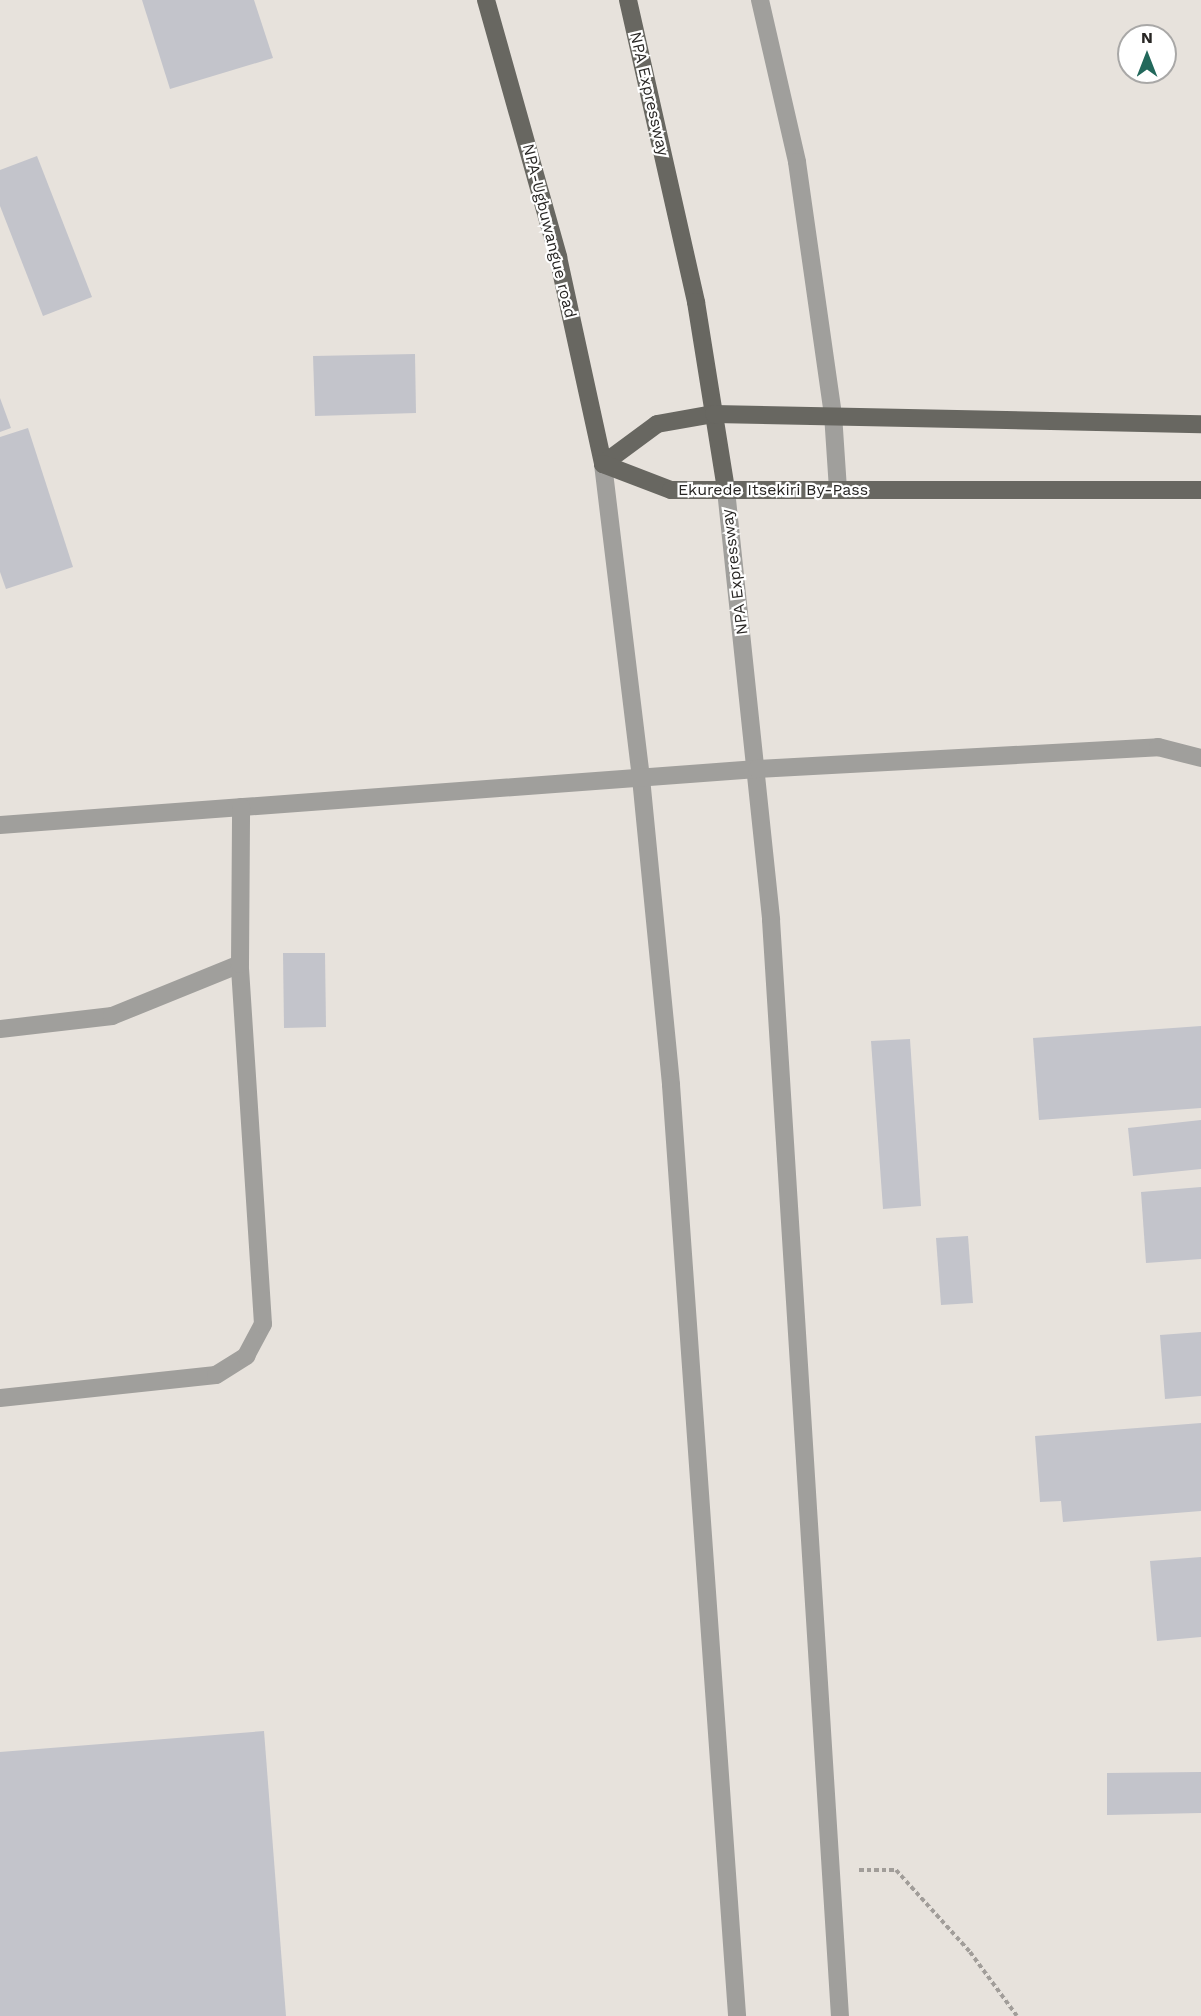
<!DOCTYPE html>
<html>
<head>
<meta charset="utf-8">
<style>
  body { margin:0 }
  #map { position:relative; width:1201px; height:2016px; overflow:hidden; background:#e7e2dc; font-family:"Work Sans",sans-serif }
  div>[style] { position:absolute }
  [style*='--x'] { left:calc(var(--x)*1px); top:calc(var(--y)*1px); width:calc(var(--w)*1px); rotate:calc(var(--a)*1deg) }
  .building>* { inset:0; background:#c3c4cb }
  .path>* { height:4px; margin-top:-2px; transform-origin:0; background:repeating-linear-gradient(90deg,#a19d99 0 4.5px,transparent 0 7.5px) }
  .minor>* { height:18px; margin:-9px; padding:0 9px; transform-origin:9px; border-radius:9px; background:#a09f9c }
  .major>* { height:18px; margin:-9px; padding:0 9px; transform-origin:9px; border-radius:9px; background:#686761 }
  span { translate:-50% -50%; white-space:nowrap; text-align:center; line-height:1.15; -webkit-text-stroke:4.5px #fff; paint-order:stroke }
  .street-label { font-size:16px; color:#282624 }
  .north { position:absolute; left:1117px; top:24px; width:60px; height:60px; box-sizing:border-box; background:#fff; border:2px solid #a9a8a7; border-radius:50%; rotate:0deg; font-size:16px; font-weight:700; line-height:24px; text-align:center; color:#282624 }
  .north::after { content:''; display:block; margin:auto; width:21px; height:27px; background:#22685b; clip-path:polygon(50% 0,100% 100%,50% 72%,0 100%) }
</style>
</head>
<body>
<div id="map">
  <div class="building">
    <i style="clip-path:polygon(142px 0,254px 0,273px 58px,170px 89px)"></i>
    <i style="clip-path:polygon(37px 156px,92px 297px,43px 316px,0 206px,0 170px)"></i>
    <i style="clip-path:polygon(415px 354px,416px 413px,315px 416px,313px 356px)"></i>
    <i style="clip-path:polygon(0 398px,11px 428px,0 432px)"></i>
    <i style="clip-path:polygon(28px 428px,73px 567px,6px 589px,0 572px,0 437px)"></i>
    <i style="clip-path:polygon(283px 953px,325px 953px,326px 1027px,284px 1028px)"></i>
    <i style="clip-path:polygon(1201px 1026px,1201px 1108px,1039px 1120px,1033px 1038px)"></i>
    <i style="clip-path:polygon(910px 1039px,921px 1206px,883px 1209px,871px 1041px)"></i>
    <i style="clip-path:polygon(1201px 1120px,1201px 1169px,1133px 1176px,1128px 1128px)"></i>
    <i style="clip-path:polygon(1201px 1187px,1201px 1259px,1146px 1263px,1141px 1192px)"></i>
    <i style="clip-path:polygon(968px 1236px,973px 1303px,941px 1305px,936px 1238px)"></i>
    <i style="clip-path:polygon(1201px 1332px,1201px 1396px,1165px 1399px,1160px 1335px)"></i>
    <i style="clip-path:polygon(1201px 1423px,1201px 1511px,1063px 1522px,1061px 1501px,1040px 1502px,1035px 1436px)"></i>
    <i style="clip-path:polygon(1201px 1557px,1201px 1637px,1157px 1641px,1150px 1561px)"></i>
    <i style="clip-path:polygon(264px 1731px,286px 2016px,0 2016px,0 1752px)"></i>
    <i style="clip-path:polygon(1201px 1772px,1201px 1813px,1107px 1815px,1107px 1773px)"></i>
  </div>
  <div class="path">
    <i style="--x:859;--y:1870;--w:37;--a:0"></i>
    <i style="--x:896;--y:1870;--w:110;--a:47.9"></i>
    <i style="--x:970;--y:1952;--w:79;--a:53.7"></i>
  </div>
  <div class="minor">
    <i style="--x:760;--y:0;--w:166;--a:77.1"></i>
    <i style="--x:797;--y:162;--w:255;--a:81.9"></i>
    <i style="--x:833;--y:414;--w:76;--a:86.2"></i>
    <i style="--x:603;--y:464;--w:316;--a:83.1"></i>
    <i style="--x:641;--y:778;--w:308;--a:84.4"></i>
    <i style="--x:671;--y:1085;--w:933;--a:85.94"></i>
    <i style="--x:726;--y:490;--w:432;--a:84"></i>
    <i style="--x:771;--y:920;--w:1098;--a:86.4"></i>
    <i style="--x:0;--y:825;--w:759;--a:-4.23"></i>
    <i style="--x:757;--y:769;--w:402;--a:-3.1"></i>
    <i style="--x:1158;--y:747;--w:44;--a:14.3"></i>
    <i style="--x:0;--y:1029;--w:113;--a:-6.6"></i>
    <i style="--x:112;--y:1016;--w:138;--a:-22.1"></i>
    <i style="--x:0;--y:1398;--w:217;--a:-6.1"></i>
    <i style="--x:216;--y:1375;--w:36;--a:-32"></i>
    <i style="--x:246;--y:1356;--w:36;--a:-62"></i>
    <i style="--x:263;--y:1324;--w:361;--a:-93.7"></i>
    <i style="--x:240;--y:964;--w:157;--a:-89.6"></i>
  </div>
  <div class="major">
    <i style="--x:486;--y:0;--w:267;--a:74.3"></i>
    <i style="--x:558;--y:257;--w:212;--a:77.7"></i>
    <i style="--x:628;--y:0;--w:310;--a:77.3"></i>
    <i style="--x:696;--y:302;--w:190;--a:80.9"></i>
    <i style="--x:603;--y:464;--w:67;--a:-36.5"></i>
    <i style="--x:657;--y:424;--w:58;--a:-10"></i>
    <i style="--x:714;--y:414;--w:487;--a:1.2"></i>
    <i style="--x:603;--y:464;--w:73;--a:20.9"></i>
    <i style="--x:671;--y:490;--w:530;--a:0"></i>
  </div>
  <div class="street-label">
    <span style="left:649px;top:94px;rotate:77deg">NPA Expressway</span>
    <span style="left:549px;top:231px;rotate:76deg">NPA-Ugbuwangue road</span>
    <span style="left:773px;top:490px">Ekurede Itsekiri By-Pass</span>
    <span style="left:735px;top:572px;rotate:-97deg">NPA Expressway</span>
  </div>
  <div class="north">N</div>
</div>
</body>
</html>
